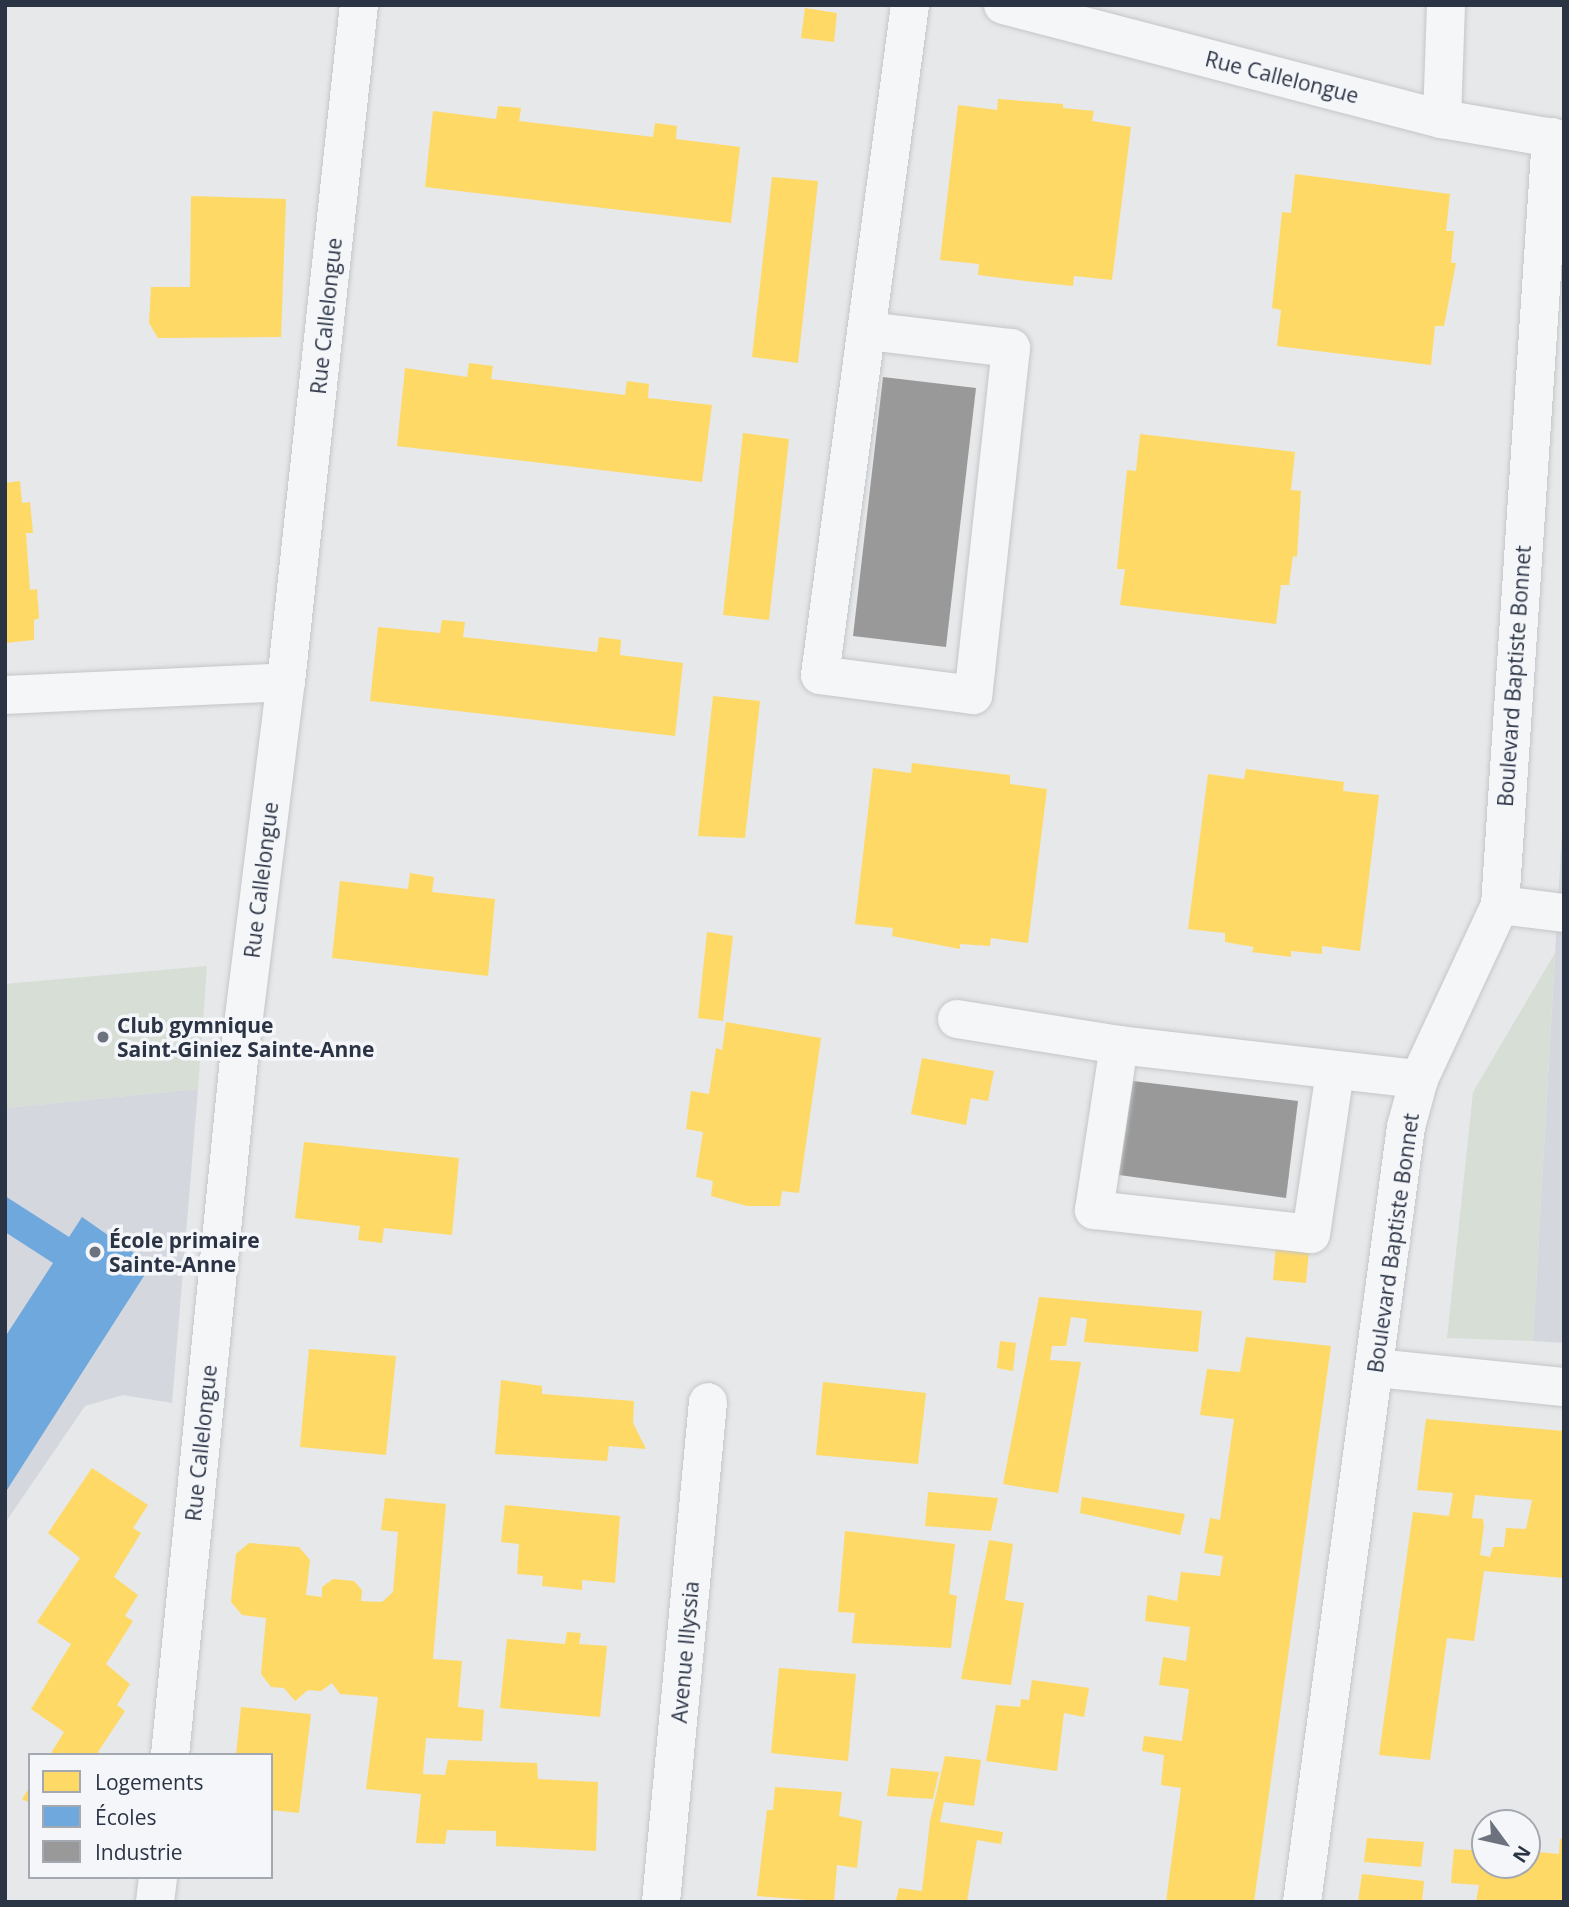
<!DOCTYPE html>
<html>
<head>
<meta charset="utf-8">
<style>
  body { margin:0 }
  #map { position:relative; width:1569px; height:1907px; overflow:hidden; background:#e6e8ea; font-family:"Open Sans",sans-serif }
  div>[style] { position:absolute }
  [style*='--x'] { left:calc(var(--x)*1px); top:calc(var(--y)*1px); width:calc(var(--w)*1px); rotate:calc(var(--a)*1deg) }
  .built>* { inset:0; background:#d4d7dd }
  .green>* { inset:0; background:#d6ded6 }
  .homes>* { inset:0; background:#ffd966 }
  .schools>* { inset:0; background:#6fa8dc }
  .industry>* { inset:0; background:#999 }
  .roads { filter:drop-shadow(0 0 2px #c4c6c8) drop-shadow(0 0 2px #c4c6c8) }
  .minor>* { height:38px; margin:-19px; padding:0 19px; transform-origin:19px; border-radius:19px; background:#f5f6f7 }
  .dots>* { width:19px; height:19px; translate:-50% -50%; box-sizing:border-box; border:4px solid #f4f6f9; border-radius:50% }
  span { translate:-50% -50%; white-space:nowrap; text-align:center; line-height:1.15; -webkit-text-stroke:7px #f4f6f9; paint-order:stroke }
  .street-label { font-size:21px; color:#2b3445 }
  .poi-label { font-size:21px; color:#2b3445; font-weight:700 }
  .left { translate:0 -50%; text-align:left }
  .frame { position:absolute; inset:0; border:7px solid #2b3445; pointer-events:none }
  .legend { position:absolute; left:28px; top:1753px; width:245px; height:126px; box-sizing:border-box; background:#f4f6f9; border:2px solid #a4a8b1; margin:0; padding:9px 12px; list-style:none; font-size:21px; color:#2b3445 }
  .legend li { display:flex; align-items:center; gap:14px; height:35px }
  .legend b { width:35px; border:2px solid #a4a8b1 }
  .north { position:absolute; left:1471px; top:1809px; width:70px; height:70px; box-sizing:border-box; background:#f4f6f9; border:2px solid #a4a8b1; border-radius:50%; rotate:123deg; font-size:19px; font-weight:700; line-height:28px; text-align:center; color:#2b3445 }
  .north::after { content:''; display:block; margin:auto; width:24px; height:32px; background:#6c737f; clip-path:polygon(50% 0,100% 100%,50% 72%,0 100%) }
</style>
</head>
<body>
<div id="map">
  <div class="built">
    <i style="clip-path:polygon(1564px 797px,1564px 1343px,1533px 1341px)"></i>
    <i style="clip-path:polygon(198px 1089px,172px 1403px,123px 1395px,85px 1406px,5px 1523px,5px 1108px)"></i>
  </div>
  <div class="green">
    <i style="clip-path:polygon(1555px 953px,1533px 1341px,1447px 1338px,1473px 1092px)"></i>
    <i style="clip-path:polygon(207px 966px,198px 1089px,5px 1108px,5px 984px)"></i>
  </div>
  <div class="homes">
    <i style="clip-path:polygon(805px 8px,837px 13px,834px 42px,801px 38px)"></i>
    <i style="clip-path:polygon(998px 99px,1063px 104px,1063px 108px,1094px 111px,1092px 121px,1131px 127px,1112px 280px,1074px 276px,1073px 286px,1025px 281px,978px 275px,979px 264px,940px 260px,958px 105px,997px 110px)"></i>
    <i style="clip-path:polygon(498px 106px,521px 108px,519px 121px,653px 137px,655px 123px,677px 126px,676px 139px,740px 147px,731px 223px,425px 187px,433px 111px,496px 119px)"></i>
    <i style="clip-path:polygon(1295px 174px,1450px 194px,1446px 231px,1454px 231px,1451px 263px,1456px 263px,1444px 326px,1435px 326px,1431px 365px,1277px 346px,1281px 310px,1272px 308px,1282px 212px,1291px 213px)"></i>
    <i style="clip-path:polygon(772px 177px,818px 181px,798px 363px,752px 357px)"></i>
    <i style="clip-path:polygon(191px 196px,286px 199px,281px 337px,158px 338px,149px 323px,151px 287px,190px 287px)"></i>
    <i style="clip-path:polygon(469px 363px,493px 366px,491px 379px,625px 395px,627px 381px,649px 384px,648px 398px,712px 405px,702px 482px,397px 446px,405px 368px,467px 377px)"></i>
    <i style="clip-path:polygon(743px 433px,789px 439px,769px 620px,723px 615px)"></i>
    <i style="clip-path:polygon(1140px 434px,1295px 452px,1291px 490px,1301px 491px,1297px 557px,1293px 556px,1289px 585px,1281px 585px,1276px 624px,1120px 605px,1125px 569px,1117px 569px,1127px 470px,1136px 471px)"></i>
    <i style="clip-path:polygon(20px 481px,22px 503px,30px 502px,33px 533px,26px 533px,30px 590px,37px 589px,39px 618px,34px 620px,34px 640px,5px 643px,5px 483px)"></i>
    <i style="clip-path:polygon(442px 620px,465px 622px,463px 637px,597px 652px,599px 637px,621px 640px,620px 655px,683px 663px,675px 736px,370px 701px,378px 627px,440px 633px)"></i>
    <i style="clip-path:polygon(713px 696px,760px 701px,745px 838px,698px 836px)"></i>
    <i style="clip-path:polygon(912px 763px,1010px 775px,1010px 784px,1047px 789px,1028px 943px,991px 938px,990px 946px,960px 944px,960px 949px,892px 936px,893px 928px,855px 924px,873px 768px,911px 773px)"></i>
    <i style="clip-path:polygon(1246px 769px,1344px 782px,1343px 791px,1379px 795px,1360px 951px,1322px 946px,1322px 954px,1291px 951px,1291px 957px,1252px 952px,1254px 947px,1225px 942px,1225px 933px,1188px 929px,1208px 774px,1244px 779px)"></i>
    <i style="clip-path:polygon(410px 873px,434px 877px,432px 892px,495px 899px,488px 976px,332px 958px,340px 881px,408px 889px)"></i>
    <i style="clip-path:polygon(707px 932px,733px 936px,723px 1021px,698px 1018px)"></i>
    <i style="clip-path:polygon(726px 1022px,821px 1038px,799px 1193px,782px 1191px,780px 1206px,747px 1206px,711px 1196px,713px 1181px,696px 1177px,703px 1132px,686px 1129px,691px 1091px,709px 1094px,716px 1048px,722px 1050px)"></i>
    <i style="clip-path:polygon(922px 1058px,994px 1071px,988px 1101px,971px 1098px,966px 1125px,911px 1114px)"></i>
    <i style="clip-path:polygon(304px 1142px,459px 1158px,452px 1235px,384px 1228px,382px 1243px,358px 1240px,360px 1226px,295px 1218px)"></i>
    <i style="clip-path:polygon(1276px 1244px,1309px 1250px,1306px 1283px,1273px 1280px)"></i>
    <i style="clip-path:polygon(1039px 1297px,1202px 1311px,1198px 1352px,1084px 1342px,1087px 1319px,1071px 1317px,1066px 1346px,1052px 1346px,1050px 1360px,1081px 1362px,1058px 1493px,1003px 1484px)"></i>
    <i style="clip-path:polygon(1246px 1337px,1331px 1346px,1254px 1902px,1166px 1902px,1181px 1788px,1161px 1785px,1164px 1755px,1142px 1751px,1144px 1736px,1182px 1741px,1189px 1689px,1159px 1685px,1163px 1657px,1186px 1661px,1190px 1627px,1145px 1621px,1147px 1599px,1148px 1595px,1177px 1601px,1181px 1572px,1220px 1576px,1223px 1556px,1204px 1553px,1210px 1518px,1220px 1520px,1234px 1419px,1200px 1415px,1207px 1369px,1240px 1372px)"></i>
    <i style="clip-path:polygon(1000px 1341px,1016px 1343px,1013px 1371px,997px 1368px)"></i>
    <i style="clip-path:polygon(309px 1349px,396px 1356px,386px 1455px,300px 1447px)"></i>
    <i style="clip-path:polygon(501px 1380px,542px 1386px,542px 1394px,634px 1401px,633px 1423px,646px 1449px,609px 1446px,607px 1461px,495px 1454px)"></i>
    <i style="clip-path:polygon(823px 1382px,926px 1393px,918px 1464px,816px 1455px)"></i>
    <i style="clip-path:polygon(evenodd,1426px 1419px,1564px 1431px,1564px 1578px,1484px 1571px,1474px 1641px,1447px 1638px,1430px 1760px,1379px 1755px,1413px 1512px,1449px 1516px,1453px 1493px,1417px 1490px,1426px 1419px,1475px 1495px,1532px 1500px,1526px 1529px,1506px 1528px,1504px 1547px,1493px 1547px,1490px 1557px,1480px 1555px,1484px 1526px,1483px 1519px,1472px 1518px,1475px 1495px)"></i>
    <i style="clip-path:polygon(92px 1468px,148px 1505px,133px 1528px,141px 1533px,114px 1577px,138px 1595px,125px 1616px,133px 1621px,106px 1664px,130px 1684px,117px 1705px,125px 1711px,98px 1752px,103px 1755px,50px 1755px,64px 1732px,31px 1709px,71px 1644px,37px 1622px,80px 1558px,48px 1533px)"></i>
    <i style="clip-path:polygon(928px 1492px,998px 1498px,991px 1531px,925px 1526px)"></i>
    <i style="clip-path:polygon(1082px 1497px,1185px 1514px,1180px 1535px,1080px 1513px)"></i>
    <i style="clip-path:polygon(385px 1498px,446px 1504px,433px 1659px,462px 1661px,458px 1707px,484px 1710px,482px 1741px,426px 1738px,423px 1774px,445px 1775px,448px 1760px,537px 1763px,538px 1779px,598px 1782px,596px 1851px,496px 1846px,496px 1831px,447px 1830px,445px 1844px,416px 1843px,421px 1794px,366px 1789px,378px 1697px,340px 1694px,332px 1683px,321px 1691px,308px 1690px,295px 1701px,284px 1688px,271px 1687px,261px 1674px,266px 1618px,242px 1615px,231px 1602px,236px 1554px,249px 1543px,299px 1547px,310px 1560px,306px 1595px,322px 1597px,322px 1587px,333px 1579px,354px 1581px,362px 1590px,361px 1601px,382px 1602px,393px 1592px,398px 1532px,381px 1530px)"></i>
    <i style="clip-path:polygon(505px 1505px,620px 1516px,615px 1583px,582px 1580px,582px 1590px,542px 1586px,543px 1576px,517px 1574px,519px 1544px,501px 1542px)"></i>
    <i style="clip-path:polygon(845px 1531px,955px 1544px,949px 1594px,957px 1596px,951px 1648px,852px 1643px,855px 1613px,838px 1612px)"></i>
    <i style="clip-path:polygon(989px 1540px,1013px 1544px,1005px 1600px,1024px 1603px,1011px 1685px,961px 1679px)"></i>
    <i style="clip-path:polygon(567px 1632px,581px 1633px,579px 1644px,607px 1646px,600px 1717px,500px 1708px,507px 1639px,565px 1644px)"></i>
    <i style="clip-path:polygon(779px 1668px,856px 1674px,848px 1761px,771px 1753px)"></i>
    <i style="clip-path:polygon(1032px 1680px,1089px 1688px,1084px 1717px,1064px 1713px,1057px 1771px,986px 1761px,996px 1705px,1020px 1707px,1021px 1699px,1029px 1700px)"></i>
    <i style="clip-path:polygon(241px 1707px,311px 1714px,299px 1813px,271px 1810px,271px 1755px,236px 1755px)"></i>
    <i style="clip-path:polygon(945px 1756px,981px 1760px,974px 1806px,944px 1802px,940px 1822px,1003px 1832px,1001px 1844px,977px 1840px,967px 1902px,896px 1900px,899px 1888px,922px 1891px,930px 1821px)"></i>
    <i style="clip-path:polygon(891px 1768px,939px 1772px,933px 1799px,887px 1796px)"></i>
    <i style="clip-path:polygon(30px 1787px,30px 1803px,22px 1799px)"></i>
    <i style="clip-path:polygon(775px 1787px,842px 1792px,839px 1816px,862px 1821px,857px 1868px,837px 1865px,834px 1902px,757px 1896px,767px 1810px,773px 1810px)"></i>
    <i style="clip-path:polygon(1367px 1838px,1424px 1842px,1421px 1867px,1364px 1862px)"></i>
    <i style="clip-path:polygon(1564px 1838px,1564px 1902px,1476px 1902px,1479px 1885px,1451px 1883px,1454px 1849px,1485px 1851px,1485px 1865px,1527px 1865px,1527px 1851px,1559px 1854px,1560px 1839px)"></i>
    <i style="clip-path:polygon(1362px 1874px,1424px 1881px,1422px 1902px,1358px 1902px)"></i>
  </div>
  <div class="schools">
    <i style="clip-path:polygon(5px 1196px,69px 1237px,82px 1217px,151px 1265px,5px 1493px,5px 1337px,53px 1263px,5px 1232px)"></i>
  </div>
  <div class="industry">
    <i style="clip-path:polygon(883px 377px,976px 388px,946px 647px,853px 636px)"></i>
    <i style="clip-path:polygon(1133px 1081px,1298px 1101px,1286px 1198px,1119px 1175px)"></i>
  </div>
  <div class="roads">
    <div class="minor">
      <i style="--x:1003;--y:5;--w:454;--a:14.6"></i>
      <i style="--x:1442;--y:119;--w:124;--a:9.8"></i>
      <i style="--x:1442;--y:119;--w:114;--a:-88"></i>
      <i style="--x:868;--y:331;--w:144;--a:6.8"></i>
      <i style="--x:1011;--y:348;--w:349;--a:96.2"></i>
      <i style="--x:973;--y:695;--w:154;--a:-172.6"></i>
      <i style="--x:820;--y:675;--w:676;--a:-82.35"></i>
      <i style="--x:5;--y:695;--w:281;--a:-2.6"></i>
      <i style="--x:1500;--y:905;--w:64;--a:7.1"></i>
      <i style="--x:957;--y:1019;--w:164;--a:9.1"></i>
      <i style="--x:1119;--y:1045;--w:302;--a:6.5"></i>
      <i style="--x:1119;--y:1045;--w:167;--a:98.6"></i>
      <i style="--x:1094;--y:1210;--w:218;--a:6.3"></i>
      <i style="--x:1311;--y:1234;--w:165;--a:-81.6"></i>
      <i style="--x:1376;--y:1368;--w:189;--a:5.8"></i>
      <i style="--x:170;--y:1755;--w:709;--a:-84.34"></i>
      <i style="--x:240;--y:1049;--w:370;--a:-82.9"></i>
      <i style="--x:286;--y:682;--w:681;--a:-83.85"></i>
      <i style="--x:155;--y:1902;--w:25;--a:-83"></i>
      <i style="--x:661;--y:1902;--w:502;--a:-84.63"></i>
      <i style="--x:1302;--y:1902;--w:782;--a:-82.36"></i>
      <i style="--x:1406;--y:1127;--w:50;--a:-74.8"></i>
      <i style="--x:1419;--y:1079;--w:192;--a:-65"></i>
      <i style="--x:1500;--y:905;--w:770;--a:-86.2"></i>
    </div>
  </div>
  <div class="dots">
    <i style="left:103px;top:1037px;background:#6c737f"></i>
    <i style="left:95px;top:1252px;background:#6c737f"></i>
  </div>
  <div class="street-label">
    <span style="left:1282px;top:77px;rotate:14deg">Rue Callelongue</span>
    <span style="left:326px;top:316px;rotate:-84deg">Rue Callelongue</span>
    <span style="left:1514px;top:676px;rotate:-86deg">Boulevard Baptiste Bonnet</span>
    <span style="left:261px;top:880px;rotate:-83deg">Rue Callelongue</span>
    <span style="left:1393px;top:1243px;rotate:-82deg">Boulevard Baptiste Bonnet</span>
    <span style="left:201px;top:1443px;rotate:-84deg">Rue Callelongue</span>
    <span style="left:685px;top:1652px;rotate:-85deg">Avenue Illyssia</span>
  </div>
  <div class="poi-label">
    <span class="left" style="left:117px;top:1037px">Club gymnique<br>Saint-Giniez Sainte-Anne</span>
    <span class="left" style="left:109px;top:1252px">École primaire<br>Sainte-Anne</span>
  </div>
  <div class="frame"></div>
  <ul class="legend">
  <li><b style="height:19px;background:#ffd966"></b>Logements</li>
  <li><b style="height:19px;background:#6fa8dc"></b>Écoles</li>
  <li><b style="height:19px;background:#999"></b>Industrie</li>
  </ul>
  <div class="north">N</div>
</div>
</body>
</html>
